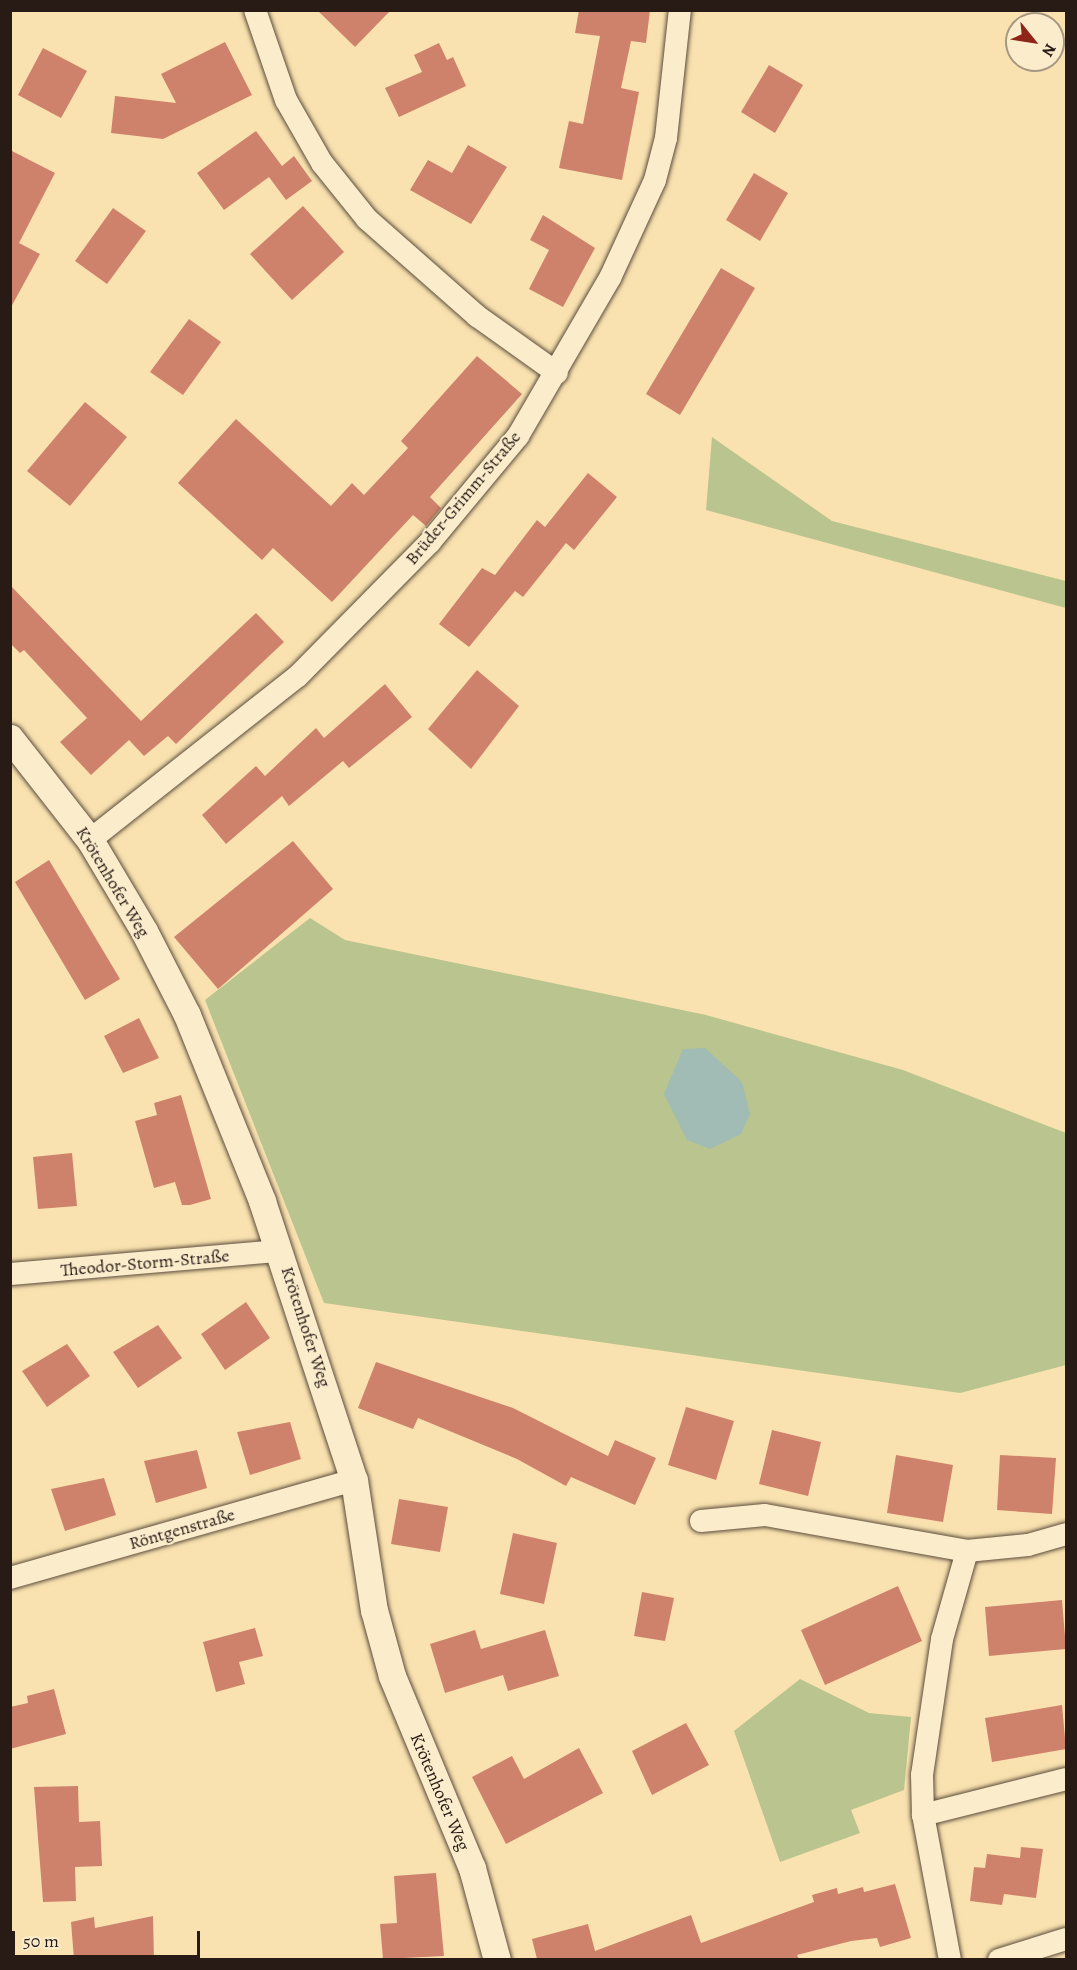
<!DOCTYPE html>
<html>
<head>
<meta charset="utf-8">
<style>
  body { margin:0 }
  #map { position:relative; width:1077px; height:1970px; overflow:hidden; background:#f9e2b0; font-family:Alegreya,serif }
  div>[style] { position:absolute }
  [style*='--x'] { left:calc(var(--x)*1px); top:calc(var(--y)*1px); width:calc(var(--w)*1px); rotate:calc(var(--a)*1deg) }
  .green>* { inset:0; background:#bac48e }
  .water>* { inset:0; background:#a0bcb4 }
  .building>* { inset:0; background:#cf826b }
  .roads { filter:drop-shadow(0 0 2px #5c4d3c) drop-shadow(0 0 2px #5c4d3c) }
  .minor>* { height:22px; margin:-11px; padding:0 11px; transform-origin:11px; border-radius:11px; background:#fbeccc }
  .tertiary>* { height:27px; margin:-13.5px; padding:0 13.5px; transform-origin:13.5px; border-radius:13.5px; background:#fbeccc }
  span { translate:-50% -50%; white-space:nowrap; text-align:center; line-height:1.15; -webkit-text-stroke:4.5px #fbeccc; paint-order:stroke }
  .street-label { font-size:18px; color:#281b16 }
  .frame { position:absolute; inset:0; border:12px solid #281b16; pointer-events:none }
  .north { position:absolute; left:1005px; top:12px; width:60px; height:60px; box-sizing:border-box; background:#fbeccc; border:2px solid #a79883; border-radius:50%; rotate:120deg; font-size:16px; font-weight:700; line-height:24px; text-align:center; color:#281b16 }
  .north::after { content:''; display:block; margin:auto; width:21px; height:27px; background:#8f2418; clip-path:polygon(50% 0,100% 100%,50% 72%,0 100%) }
  .scale { position:absolute; left:12px; top:1931px; width:188px; height:27px; box-sizing:border-box; border:3px solid #281b16; border-top:0; padding-left:8px; font-size:18px; line-height:21px; white-space:nowrap; color:#281b16; -webkit-text-stroke:4px #fbeccc; paint-order:stroke }
</style>
</head>
<body>
<div id="map">
  <div class="green">
    <i style="clip-path:polygon(712px 437px,832px 521px,1066px 581px,1066px 608px,706px 510px)"></i>
    <i style="clip-path:polygon(310px 918px,345px 940px,706px 1015px,903px 1070px,1066px 1133px,1066px 1365px,960px 1393px,324px 1303px,205px 1000px)"></i>
    <i style="clip-path:polygon(800px 1679px,869px 1713px,911px 1717px,904px 1790px,851px 1810px,860px 1833px,780px 1862px,734px 1731px)"></i>
  </div>
  <div class="water">
    <i style="clip-path:polygon(705px 1048px,742px 1082px,750px 1114px,741px 1134px,710px 1149px,687px 1140px,664px 1094px,683px 1049px)"></i>
  </div>
  <div class="building">
    <i style="clip-path:polygon(317px 10px,391px 10px,355px 47px)"></i>
    <i style="clip-path:polygon(579px 10px,650px 10px,646px 43px,631px 41px,621px 88px,639px 92px,622px 180px,559px 168px,569px 121px,583px 124px,600px 36px,575px 33px)"></i>
    <i style="clip-path:polygon(225px 42px,252px 95px,163px 139px,111px 133px,115px 96px,176px 103px,161px 74px)"></i>
    <i style="clip-path:polygon(439px 43px,447px 60px,453px 57px,466px 86px,399px 117px,385px 88px,422px 72px,414px 55px)"></i>
    <i style="clip-path:polygon(43px 48px,87px 71px,61px 118px,18px 95px)"></i>
    <i style="clip-path:polygon(769px 65px,803px 85px,775px 133px,741px 112px)"></i>
    <i style="clip-path:polygon(256px 131px,282px 166px,294px 156px,312px 181px,286px 200px,269px 177px,224px 210px,197px 173px)"></i>
    <i style="clip-path:polygon(468px 145px,507px 167px,471px 224px,410px 190px,428px 160px,452px 173px)"></i>
    <i style="clip-path:polygon(10px 150px,55px 173px,19px 243px,40px 254px,10px 309px)"></i>
    <i style="clip-path:polygon(754px 173px,788px 193px,760px 241px,726px 220px)"></i>
    <i style="clip-path:polygon(303px 206px,344px 252px,292px 300px,250px 254px)"></i>
    <i style="clip-path:polygon(113px 208px,146px 231px,107px 284px,75px 261px)"></i>
    <i style="clip-path:polygon(543px 215px,595px 248px,563px 307px,529px 289px,549px 250px,530px 240px)"></i>
    <i style="clip-path:polygon(721px 268px,755px 288px,680px 415px,646px 394px)"></i>
    <i style="clip-path:polygon(189px 319px,221px 342px,183px 395px,150px 372px)"></i>
    <i style="clip-path:polygon(477px 356px,522px 394px,430px 497px,441px 508px,426px 526px,413px 515px,332px 602px,273px 548px,262px 560px,178px 483px,236px 419px,331px 506px,352px 483px,364px 495px,408px 448px,401px 441px)"></i>
    <i style="clip-path:polygon(85px 402px,127px 437px,70px 506px,27px 471px)"></i>
    <i style="clip-path:polygon(588px 473px,617px 497px,574px 550px,566px 543px,523px 597px,515px 591px,469px 647px,439px 624px,482px 568px,495px 575px,537px 520px,545px 527px)"></i>
    <i style="clip-path:polygon(10px 585px,141px 721px,256px 613px,284px 642px,176px 744px,168px 736px,144px 756px,129px 740px,91px 775px,60px 742px,87px 718px,24px 650px,20px 653px,10px 643px)"></i>
    <i style="clip-path:polygon(477px 670px,519px 706px,471px 769px,428px 729px)"></i>
    <i style="clip-path:polygon(385px 684px,412px 717px,349px 768px,343px 761px,289px 806px,282px 796px,226px 844px,202px 815px,256px 766px,265px 776px,316px 728px,324px 738px)"></i>
    <i style="clip-path:polygon(293px 841px,333px 889px,218px 989px,174px 937px)"></i>
    <i style="clip-path:polygon(49px 860px,120px 979px,85px 1000px,15px 882px)"></i>
    <i style="clip-path:polygon(139px 1018px,159px 1058px,123px 1073px,104px 1036px)"></i>
    <i style="clip-path:polygon(181px 1095px,211px 1199px,190px 1205px,182px 1205px,175px 1182px,154px 1188px,135px 1121px,157px 1115px,154px 1103px)"></i>
    <i style="clip-path:polygon(72px 1153px,77px 1206px,38px 1209px,33px 1157px)"></i>
    <i style="clip-path:polygon(246px 1302px,270px 1338px,225px 1370px,201px 1334px)"></i>
    <i style="clip-path:polygon(158px 1325px,182px 1358px,138px 1388px,113px 1352px)"></i>
    <i style="clip-path:polygon(67px 1344px,90px 1376px,47px 1407px,22px 1371px)"></i>
    <i style="clip-path:polygon(376px 1362px,513px 1408px,608px 1456px,615px 1440px,656px 1458px,635px 1505px,571px 1477px,566px 1486px,517px 1459px,418px 1418px,413px 1429px,358px 1408px)"></i>
    <i style="clip-path:polygon(686px 1407px,734px 1421px,716px 1480px,668px 1465px)"></i>
    <i style="clip-path:polygon(290px 1422px,301px 1459px,250px 1475px,237px 1432px)"></i>
    <i style="clip-path:polygon(772px 1430px,821px 1442px,808px 1496px,759px 1484px)"></i>
    <i style="clip-path:polygon(197px 1450px,207px 1488px,156px 1503px,144px 1461px)"></i>
    <i style="clip-path:polygon(896px 1455px,953px 1465px,943px 1522px,887px 1513px)"></i>
    <i style="clip-path:polygon(1000px 1455px,1056px 1458px,1052px 1514px,997px 1510px)"></i>
    <i style="clip-path:polygon(104px 1478px,116px 1515px,65px 1531px,51px 1489px)"></i>
    <i style="clip-path:polygon(399px 1499px,448px 1507px,440px 1552px,391px 1544px)"></i>
    <i style="clip-path:polygon(513px 1533px,557px 1543px,544px 1604px,500px 1594px)"></i>
    <i style="clip-path:polygon(898px 1586px,922px 1641px,825px 1685px,801px 1630px)"></i>
    <i style="clip-path:polygon(642px 1592px,674px 1598px,665px 1641px,634px 1636px)"></i>
    <i style="clip-path:polygon(1062px 1600px,1066px 1649px,989px 1656px,985px 1607px)"></i>
    <i style="clip-path:polygon(255px 1628px,263px 1656px,239px 1662px,245px 1684px,216px 1692px,203px 1642px)"></i>
    <i style="clip-path:polygon(475px 1630px,481px 1649px,545px 1630px,559px 1676px,508px 1691px,503px 1675px,445px 1693px,430px 1644px)"></i>
    <i style="clip-path:polygon(54px 1689px,66px 1734px,10px 1749px,10px 1707px,28px 1703px,27px 1696px)"></i>
    <i style="clip-path:polygon(1062px 1705px,1066px 1749px,992px 1762px,985px 1718px)"></i>
    <i style="clip-path:polygon(686px 1723px,709px 1765px,652px 1795px,632px 1751px)"></i>
    <i style="clip-path:polygon(579px 1748px,603px 1793px,506px 1844px,472px 1777px,512px 1756px,524px 1779px)"></i>
    <i style="clip-path:polygon(78px 1786px,79px 1822px,100px 1821px,102px 1866px,75px 1867px,76px 1901px,43px 1902px,34px 1787px)"></i>
    <i style="clip-path:polygon(1021px 1847px,1043px 1849px,1036px 1898px,1004px 1894px,1002px 1905px,970px 1901px,974px 1867px,985px 1868px,987px 1854px,1020px 1858px)"></i>
    <i style="clip-path:polygon(436px 1873px,444px 1956px,383px 1959px,380px 1924px,397px 1923px,394px 1876px)"></i>
    <i style="clip-path:polygon(895px 1884px,911px 1938px,880px 1947px,877px 1938px,851px 1941px,797px 1955px,799px 1959px,537px 1959px,532px 1939px,588px 1924px,595px 1951px,691px 1915px,701px 1943px,814px 1902px,812px 1895px,837px 1888px,838px 1894px,863px 1887px,864px 1892px)"></i>
    <i style="clip-path:polygon(153px 1916px,154px 1959px,74px 1959px,71px 1922px,94px 1917px,95px 1928px)"></i>
  </div>
  <div class="roads">
    <div class="minor">
      <i style="--x:255;--y:10;--w:95;--a:71"></i>
      <i style="--x:286;--y:100;--w:73;--a:60.3"></i>
      <i style="--x:322;--y:163;--w:72;--a:51.2"></i>
      <i style="--x:367;--y:219;--w:147;--a:41.4"></i>
      <i style="--x:477;--y:316;--w:98;--a:35.5"></i>
      <i style="--x:90;--y:840;--w:265;--a:-38.3"></i>
      <i style="--x:298;--y:676;--w:188;--a:-45.4"></i>
      <i style="--x:430;--y:542;--w:138;--a:-50.3"></i>
      <i style="--x:518;--y:436;--w:183;--a:-59.8"></i>
      <i style="--x:610;--y:278;--w:108;--a:-65.3"></i>
      <i style="--x:655;--y:180;--w:43;--a:-75.3"></i>
      <i style="--x:666;--y:138;--w:129;--a:-83.8"></i>
      <i style="--x:10;--y:1274;--w:271;--a:-4.9"></i>
      <i style="--x:701;--y:1521;--w:64;--a:-5.4"></i>
      <i style="--x:765;--y:1515;--w:205;--a:10.1"></i>
      <i style="--x:967;--y:1551;--w:61;--a:-5.6"></i>
      <i style="--x:1028;--y:1545;--w:40;--a:-16"></i>
      <i style="--x:10;--y:1578;--w:358;--a:-15.9"></i>
      <i style="--x:923;--y:1815;--w:147;--a:-14.1"></i>
      <i style="--x:950;--y:1960;--w:147;--a:-100.5"></i>
      <i style="--x:923;--y:1815;--w:40;--a:-91.4"></i>
      <i style="--x:922;--y:1775;--w:137;--a:-81.6"></i>
      <i style="--x:942;--y:1639;--w:91;--a:-74.1"></i>
      <i style="--x:999;--y:1960;--w:70;--a:-17.4"></i>
    </div>
    <div class="tertiary">
      <i style="--x:10;--y:738;--w:130;--a:51.9"></i>
      <i style="--x:90;--y:840;--w:106;--a:59.3"></i>
      <i style="--x:144;--y:931;--w:94;--a:62.9"></i>
      <i style="--x:187;--y:1015;--w:201;--a:68"></i>
      <i style="--x:262;--y:1201;--w:294;--a:71.8"></i>
      <i style="--x:354;--y:1480;--w:132;--a:81.3"></i>
      <i style="--x:374;--y:1610;--w:68;--a:74.7"></i>
      <i style="--x:392;--y:1676;--w:208;--a:67.4"></i>
      <i style="--x:472;--y:1868;--w:95;--a:74.8"></i>
    </div>
  </div>
  <div class="street-label">
    <span style="left:463px;top:498px;rotate:-50deg">Brüder-Grimm-Straße</span>
    <span style="left:113px;top:882px;rotate:59deg">Krötenhofer Weg</span>
    <span style="left:145px;top:1263px;rotate:-5deg">Theodor-Storm-Straße</span>
    <span style="left:306px;top:1327px;rotate:72deg">Krötenhofer Weg</span>
    <span style="left:182px;top:1529px;rotate:-16deg">Röntgenstraße</span>
    <span style="left:440px;top:1792px;rotate:67deg">Krötenhofer Weg</span>
  </div>
  <div class="frame"></div>
  <div class="north">N</div>
  <div class="scale">50 m</div>
</div>
</body>
</html>
